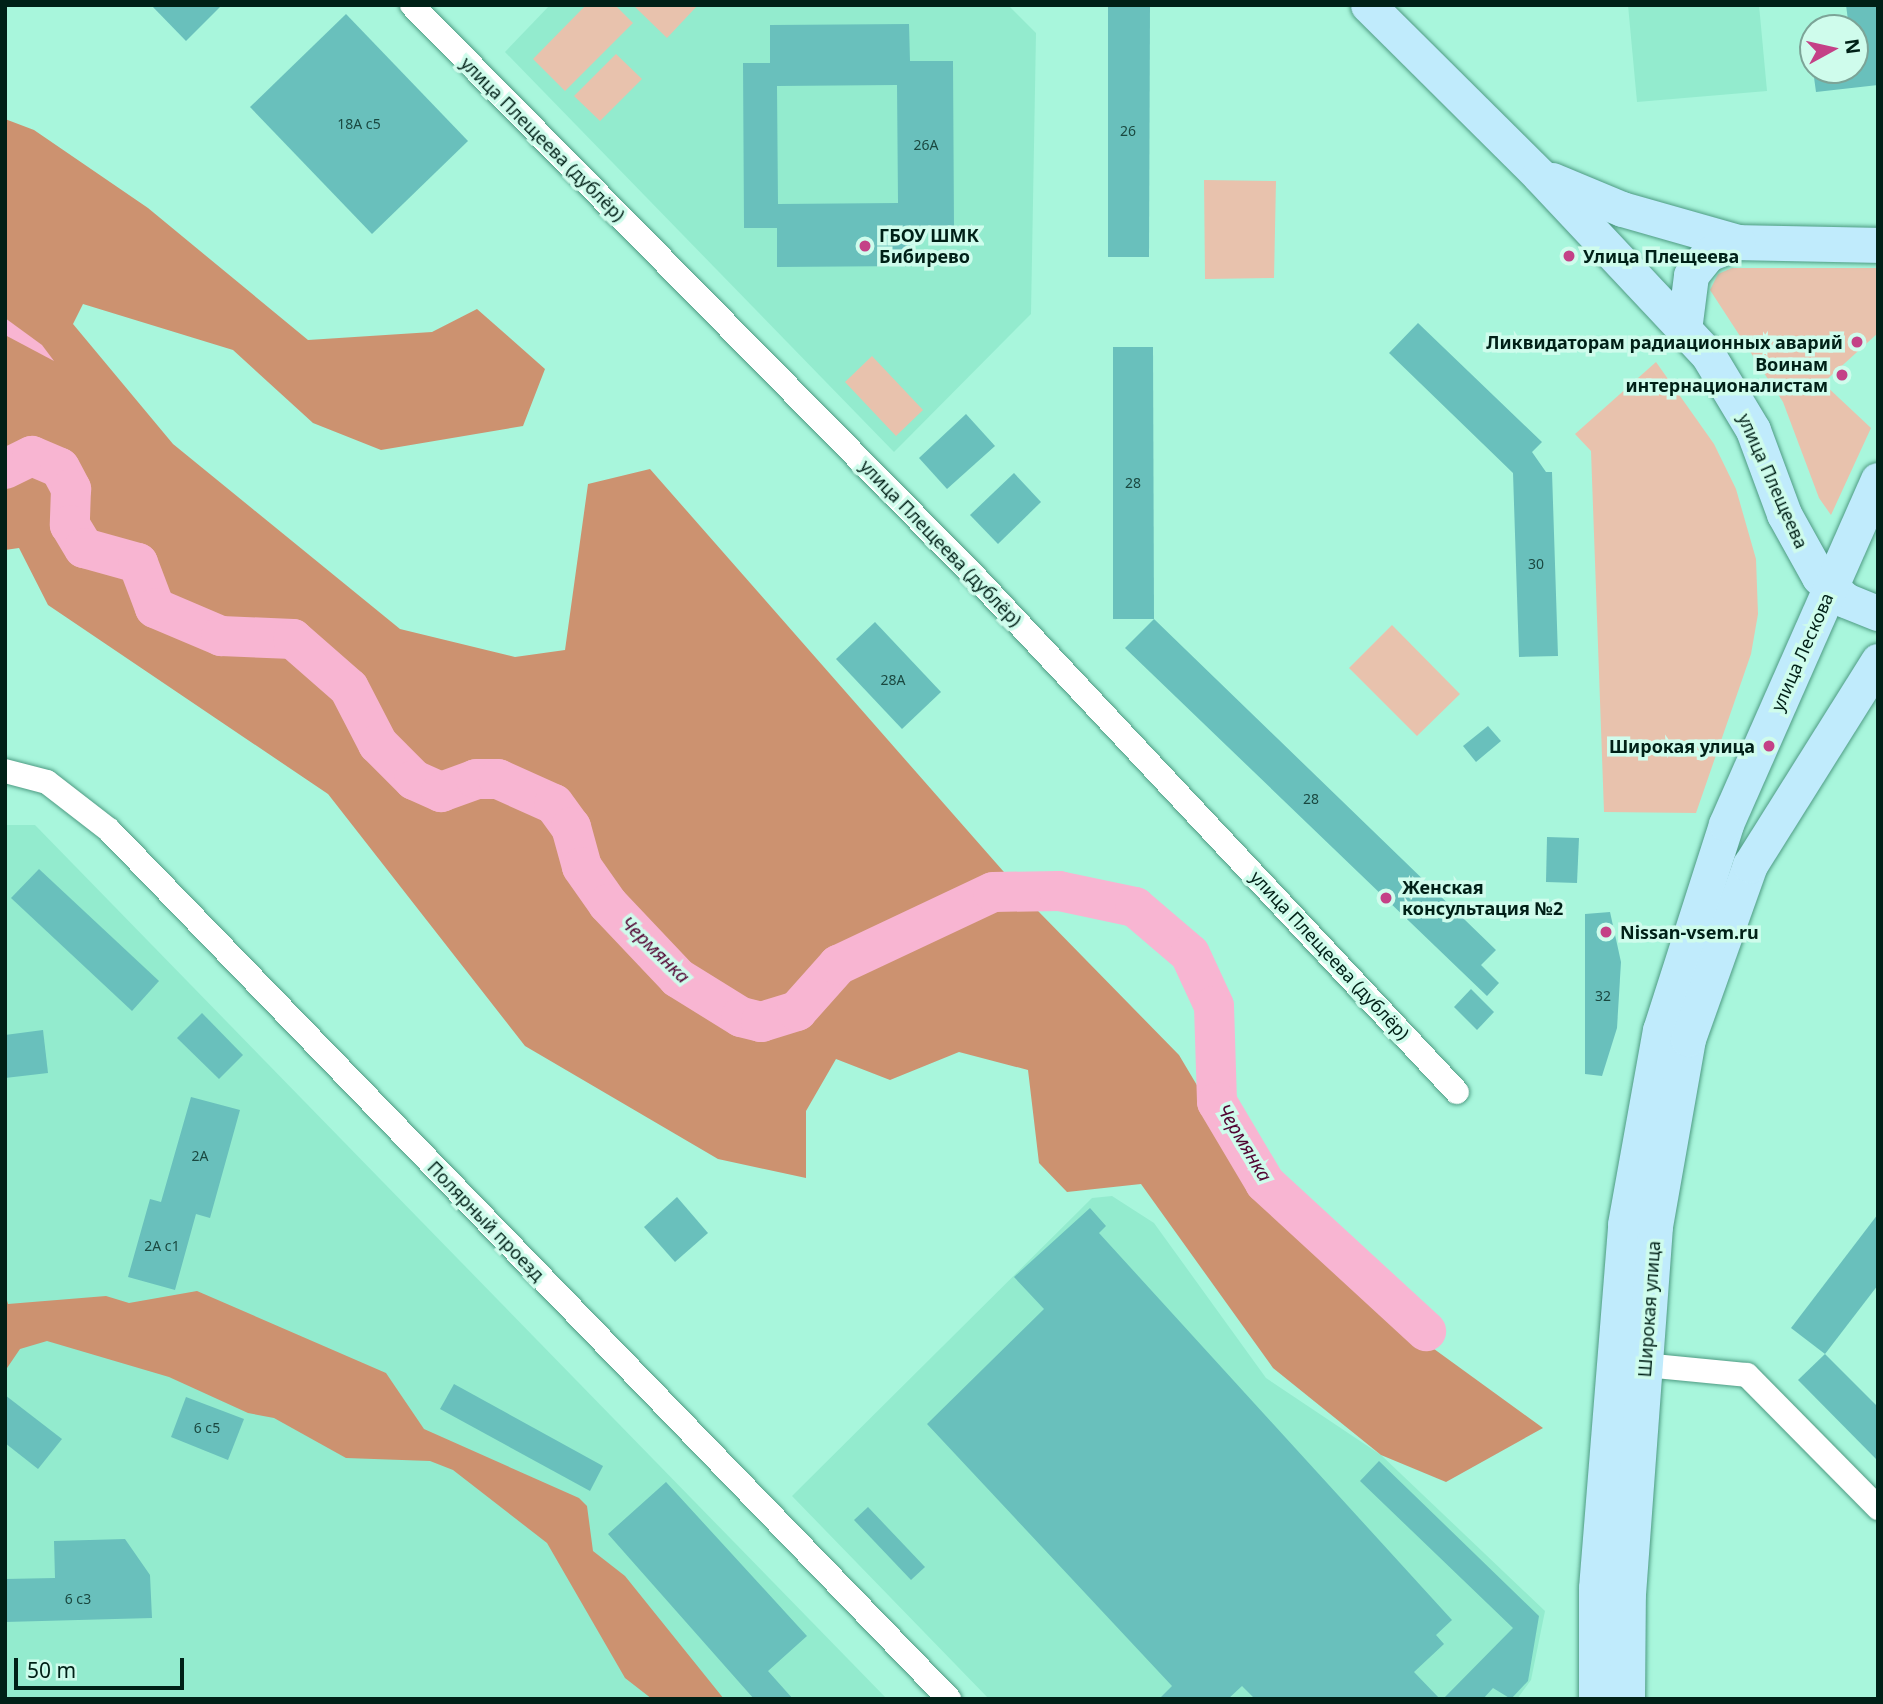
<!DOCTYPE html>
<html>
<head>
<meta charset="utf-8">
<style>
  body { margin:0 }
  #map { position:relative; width:1883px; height:1704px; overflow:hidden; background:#a8f6dc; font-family:"Noto Sans",sans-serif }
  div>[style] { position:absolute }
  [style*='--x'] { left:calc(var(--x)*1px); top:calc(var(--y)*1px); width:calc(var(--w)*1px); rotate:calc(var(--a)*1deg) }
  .built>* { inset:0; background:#93ebce }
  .green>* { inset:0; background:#e8c2ad }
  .forest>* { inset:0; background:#cc9270 }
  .water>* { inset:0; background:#f8b5d2 }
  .river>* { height:40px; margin:-20px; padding:0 20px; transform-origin:20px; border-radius:20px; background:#f8b5d2 }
  .building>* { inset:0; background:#69c0bc }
  .roads { filter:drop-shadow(0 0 2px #4e9b83) drop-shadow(0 0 2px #4e9b83) }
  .minor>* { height:24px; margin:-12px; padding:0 12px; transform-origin:12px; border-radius:12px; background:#fff }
  .secondary>* { height:35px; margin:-17.5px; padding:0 17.5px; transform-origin:17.5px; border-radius:17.5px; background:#c0ebfc }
  .dots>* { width:19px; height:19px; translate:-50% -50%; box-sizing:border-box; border:4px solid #cffcec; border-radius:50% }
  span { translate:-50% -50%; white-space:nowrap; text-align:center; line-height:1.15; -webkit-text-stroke:7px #cffcec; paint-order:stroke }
  .number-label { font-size:14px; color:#1a4840 }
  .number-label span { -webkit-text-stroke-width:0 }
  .street-label { font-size:18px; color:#002017 }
  .poi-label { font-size:18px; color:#002017; font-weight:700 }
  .left { translate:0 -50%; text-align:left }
  .right { translate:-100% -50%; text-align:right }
  .water-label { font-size:19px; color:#510432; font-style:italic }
  .frame { position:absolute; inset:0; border:7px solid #002017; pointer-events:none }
  .north { position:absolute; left:1799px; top:14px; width:70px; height:70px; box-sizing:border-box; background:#cffcec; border:2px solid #7ca497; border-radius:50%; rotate:82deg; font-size:19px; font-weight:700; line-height:28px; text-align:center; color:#002017 }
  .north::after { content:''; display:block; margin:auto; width:24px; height:32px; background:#c44187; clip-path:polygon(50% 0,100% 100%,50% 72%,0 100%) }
  .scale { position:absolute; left:14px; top:1658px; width:170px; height:32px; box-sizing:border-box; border:4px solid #002017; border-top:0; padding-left:9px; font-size:21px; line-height:24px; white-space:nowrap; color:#002017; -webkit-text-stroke:5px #cffcec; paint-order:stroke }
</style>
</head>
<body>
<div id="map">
  <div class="built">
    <i style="clip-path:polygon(550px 5px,1008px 5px,1036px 33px,1031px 314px,894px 452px,505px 52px)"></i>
    <i style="clip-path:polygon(1628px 5px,1759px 5px,1767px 91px,1637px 102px)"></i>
    <i style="clip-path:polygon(5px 825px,35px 825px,887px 1699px,5px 1699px)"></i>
    <i style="clip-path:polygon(1112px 1196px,1154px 1223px,1266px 1378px,1381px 1455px,1545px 1611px,1531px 1680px,1517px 1699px,989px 1699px,792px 1496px,1092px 1198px)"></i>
  </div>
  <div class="green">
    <i style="clip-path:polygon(586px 5px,615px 5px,633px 23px,565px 91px,533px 59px)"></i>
    <i style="clip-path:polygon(633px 5px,698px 5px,667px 38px)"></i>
    <i style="clip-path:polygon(616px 54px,642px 79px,600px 121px,574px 96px)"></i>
    <i style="clip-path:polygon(1204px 180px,1276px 181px,1274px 278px,1205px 279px)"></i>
    <i style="clip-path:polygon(1732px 268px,1878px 268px,1878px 333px,1823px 383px,1871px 428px,1831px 515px,1819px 498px,1783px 402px,1710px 290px,1718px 274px)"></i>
    <i style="clip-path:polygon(872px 356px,923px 410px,896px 436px,845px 382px)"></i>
    <i style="clip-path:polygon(1656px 362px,1714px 444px,1736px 489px,1756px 559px,1758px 614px,1751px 654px,1696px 813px,1604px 812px,1591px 451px,1575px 434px)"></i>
    <i style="clip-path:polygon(1392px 625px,1460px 694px,1417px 736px,1349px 668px)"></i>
  </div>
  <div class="forest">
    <i style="clip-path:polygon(5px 119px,34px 130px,148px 208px,308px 340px,432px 332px,477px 309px,545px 369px,523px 426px,381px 450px,313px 423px,233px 350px,83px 304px,73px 324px,173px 444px,400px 629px,515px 657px,565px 650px,588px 484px,650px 469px,1039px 912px,1179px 1055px,1264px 1198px,1401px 1325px,1543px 1428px,1446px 1482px,1381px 1455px,1273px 1368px,1141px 1184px,1067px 1192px,1039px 1163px,1028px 1070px,959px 1052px,890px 1080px,836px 1059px,806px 1111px,806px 1178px,718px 1159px,525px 1046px,328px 794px,48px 605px,19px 548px,5px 550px)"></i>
    <i style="clip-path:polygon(197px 1291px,386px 1373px,424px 1429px,579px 1498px,587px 1506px,593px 1551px,625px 1576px,724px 1699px,652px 1699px,625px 1678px,547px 1543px,453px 1470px,430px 1461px,346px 1458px,274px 1418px,248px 1413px,169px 1377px,47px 1341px,20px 1349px,5px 1371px,5px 1293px,8px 1304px,106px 1296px,129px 1303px)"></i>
  </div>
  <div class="water">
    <i style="clip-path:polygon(5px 318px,42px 345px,54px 361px,5px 335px)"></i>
  </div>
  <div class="river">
    <i style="--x:5;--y:469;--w:30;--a:-26"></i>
    <i style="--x:32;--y:456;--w:30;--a:23"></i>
    <i style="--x:60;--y:468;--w:24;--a:62"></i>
    <i style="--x:71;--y:489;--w:36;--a:92"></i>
    <i style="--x:70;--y:525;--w:27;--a:59"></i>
    <i style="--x:84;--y:548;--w:56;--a:15.5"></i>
    <i style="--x:138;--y:563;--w:48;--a:69.3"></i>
    <i style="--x:155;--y:608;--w:72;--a:23"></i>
    <i style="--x:221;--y:636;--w:72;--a:2.4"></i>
    <i style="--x:293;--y:639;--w:74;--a:41.2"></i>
    <i style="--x:349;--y:688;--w:63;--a:62.6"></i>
    <i style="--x:378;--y:744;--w:51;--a:45"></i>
    <i style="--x:414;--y:780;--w:30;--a:24"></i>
    <i style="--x:441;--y:792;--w:37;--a:-20"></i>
    <i style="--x:476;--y:779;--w:22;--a:0"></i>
    <i style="--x:498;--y:779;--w:61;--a:24.1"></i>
    <i style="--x:554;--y:804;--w:29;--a:54"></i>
    <i style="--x:571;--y:827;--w:41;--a:74.6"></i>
    <i style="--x:582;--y:867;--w:45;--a:54.9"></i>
    <i style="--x:608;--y:904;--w:102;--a:46.6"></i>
    <i style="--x:678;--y:978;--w:74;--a:31.8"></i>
    <i style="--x:741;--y:1017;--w:21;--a:14"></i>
    <i style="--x:761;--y:1022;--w:38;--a:-17"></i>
    <i style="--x:797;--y:1011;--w:62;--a:-48.3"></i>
    <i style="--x:838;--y:965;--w:171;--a:-25.2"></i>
    <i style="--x:993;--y:892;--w:66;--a:-0.9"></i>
    <i style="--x:1059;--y:891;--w:78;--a:11.9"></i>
    <i style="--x:1135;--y:907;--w:72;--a:40.5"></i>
    <i style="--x:1190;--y:954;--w:57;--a:65.2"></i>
    <i style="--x:1214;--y:1006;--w:96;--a:88.2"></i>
    <i style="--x:1217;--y:1102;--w:94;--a:59.3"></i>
    <i style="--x:1265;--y:1183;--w:219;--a:42.6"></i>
  </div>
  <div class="building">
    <i style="clip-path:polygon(151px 5px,222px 5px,186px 41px)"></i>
    <i style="clip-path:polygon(1108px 5px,1150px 5px,1149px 257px,1108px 257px)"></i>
    <i style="clip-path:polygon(1846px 5px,1878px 5px,1878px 85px,1816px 92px,1813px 70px,1855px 70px,1855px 28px,1849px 28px)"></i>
    <i style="clip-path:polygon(346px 14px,468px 141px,372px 234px,250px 107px)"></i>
    <i style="clip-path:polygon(evenodd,909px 24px,910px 61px,953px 61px,954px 227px,910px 227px,910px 266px,777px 267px,777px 228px,744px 228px,743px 63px,770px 63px,770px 25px,909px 24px,897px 85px,898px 203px,778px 204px,777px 86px,897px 85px)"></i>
    <i style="clip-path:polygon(1418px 323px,1542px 442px,1532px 452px,1546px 472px,1552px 472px,1558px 656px,1519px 657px,1513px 473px,1389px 353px)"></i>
    <i style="clip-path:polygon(1113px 347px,1153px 347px,1154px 619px,1113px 619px)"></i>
    <i style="clip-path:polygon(966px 414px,995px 446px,947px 489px,919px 458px)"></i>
    <i style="clip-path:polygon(1014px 473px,1041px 502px,998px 544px,970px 515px)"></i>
    <i style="clip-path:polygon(1154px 619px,1496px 950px,1481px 965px,1499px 983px,1487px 996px,1125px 648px)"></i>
    <i style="clip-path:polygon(875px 622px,941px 692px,902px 729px,836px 659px)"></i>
    <i style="clip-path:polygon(1488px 726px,1501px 741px,1476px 762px,1463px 746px)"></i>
    <i style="clip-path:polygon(1547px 837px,1579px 838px,1577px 883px,1546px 882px)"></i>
    <i style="clip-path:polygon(39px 869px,159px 981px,132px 1011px,11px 898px)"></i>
    <i style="clip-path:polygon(1610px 912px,1621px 962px,1617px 1028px,1602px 1076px,1585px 1074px,1585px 914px)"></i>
    <i style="clip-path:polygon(1471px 989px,1494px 1012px,1477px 1030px,1454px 1007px)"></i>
    <i style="clip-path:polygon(202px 1013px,243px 1055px,219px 1079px,177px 1038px)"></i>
    <i style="clip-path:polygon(43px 1030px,48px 1073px,5px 1078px,5px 1035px)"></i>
    <i style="clip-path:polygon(191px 1097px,240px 1110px,210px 1218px,196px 1214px,175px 1290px,128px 1277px,150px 1199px,161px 1202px)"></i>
    <i style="clip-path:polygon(677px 1197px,708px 1233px,675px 1262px,644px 1227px)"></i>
    <i style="clip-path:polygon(1090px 1208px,1106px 1226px,1099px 1233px,1452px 1620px,1436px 1635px,1444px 1644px,1414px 1672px,1440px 1699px,1255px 1699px,1242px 1686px,1228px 1699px,1159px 1699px,1172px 1686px,927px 1424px,1044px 1309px,1014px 1277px)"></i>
    <i style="clip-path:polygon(1878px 1214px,1878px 1285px,1825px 1354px,1791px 1328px)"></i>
    <i style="clip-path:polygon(1825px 1354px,1878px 1407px,1878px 1461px,1798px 1380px)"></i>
    <i style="clip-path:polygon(454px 1384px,603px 1466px,590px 1491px,440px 1409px)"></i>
    <i style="clip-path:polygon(5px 1395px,62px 1439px,38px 1469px,5px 1443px)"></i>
    <i style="clip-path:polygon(186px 1397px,244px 1419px,228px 1460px,171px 1437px)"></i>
    <i style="clip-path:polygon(1379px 1461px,1539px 1616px,1528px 1681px,1511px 1699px,1493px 1688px,1483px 1699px,1443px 1699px,1513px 1628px,1360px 1481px)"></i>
    <i style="clip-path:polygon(666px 1482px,807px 1636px,768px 1671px,793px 1699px,754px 1699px,608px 1534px)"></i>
    <i style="clip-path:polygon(868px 1507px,925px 1567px,911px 1580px,854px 1520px)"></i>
    <i style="clip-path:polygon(125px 1539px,150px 1575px,152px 1618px,5px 1622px,5px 1579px,55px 1578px,54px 1541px)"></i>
  </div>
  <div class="roads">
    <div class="minor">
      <i style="--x:412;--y:5;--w:807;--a:45.45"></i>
      <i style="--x:978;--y:580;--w:701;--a:46.91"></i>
      <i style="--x:5;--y:771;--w:43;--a:14.7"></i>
      <i style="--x:47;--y:782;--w:78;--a:37.7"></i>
      <i style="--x:109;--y:830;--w:1209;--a:45.97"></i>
      <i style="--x:1645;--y:1365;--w:102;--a:5.6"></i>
      <i style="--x:1747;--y:1375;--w:187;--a:45.4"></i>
    </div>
    <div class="secondary">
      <i style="--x:1368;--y:5;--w:241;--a:44.8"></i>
      <i style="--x:1539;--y:175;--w:247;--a:46.8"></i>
      <i style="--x:1708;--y:355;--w:87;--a:59"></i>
      <i style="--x:1753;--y:430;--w:90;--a:69.7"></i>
      <i style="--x:1784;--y:514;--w:72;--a:60.9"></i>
      <i style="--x:1819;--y:577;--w:35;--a:41"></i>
      <i style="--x:1845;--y:600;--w:35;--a:22"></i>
      <i style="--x:1552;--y:180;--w:76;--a:22.5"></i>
      <i style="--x:1622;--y:209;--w:121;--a:15.9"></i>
      <i style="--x:1738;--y:242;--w:140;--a:1.2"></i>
      <i style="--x:1684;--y:330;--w:55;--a:-82.7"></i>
      <i style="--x:1691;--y:275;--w:27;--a:-51"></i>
      <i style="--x:1708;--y:254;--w:32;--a:-22"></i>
      <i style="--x:1596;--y:1699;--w:111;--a:-90"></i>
      <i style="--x:1596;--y:1588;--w:365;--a:-85.4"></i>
      <i style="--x:1625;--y:1224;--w:197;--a:-79.8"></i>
      <i style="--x:1660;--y:1030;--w:216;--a:-72.2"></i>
      <i style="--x:1726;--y:824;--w:376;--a:-66.2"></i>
      <i style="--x:1627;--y:1699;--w:105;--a:-89.5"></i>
      <i style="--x:1628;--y:1594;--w:369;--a:-85.8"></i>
      <i style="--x:1655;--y:1226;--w:190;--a:-80"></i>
      <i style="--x:1688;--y:1039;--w:185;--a:-70.4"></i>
      <i style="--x:1750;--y:865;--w:241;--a:-57.9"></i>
    </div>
  </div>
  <div class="dots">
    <i style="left:865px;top:246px;background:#c44187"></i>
    <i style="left:1569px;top:256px;background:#c44187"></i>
    <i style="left:1857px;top:342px;background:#c44187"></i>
    <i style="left:1842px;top:375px;background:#c44187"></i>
    <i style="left:1769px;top:746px;background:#c44187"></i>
    <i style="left:1386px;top:898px;background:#c44187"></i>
    <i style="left:1606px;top:932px;background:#c44187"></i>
  </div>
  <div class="number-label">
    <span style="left:359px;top:124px">18А с5</span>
    <span style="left:1128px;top:131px">26</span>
    <span style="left:926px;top:145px">26А</span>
    <span style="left:1133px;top:483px">28</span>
    <span style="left:1536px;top:564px">30</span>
    <span style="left:893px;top:680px">28А</span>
    <span style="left:1311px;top:799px">28</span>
    <span style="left:1603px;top:996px">32</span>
    <span style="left:200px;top:1156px">2А</span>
    <span style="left:162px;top:1246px">2А с1</span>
    <span style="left:207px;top:1428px">6 с5</span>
    <span style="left:78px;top:1599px">6 с3</span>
  </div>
  <div class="street-label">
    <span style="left:543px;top:139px;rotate:45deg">улица Плещеева (дублёр)</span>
    <span style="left:1773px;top:481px;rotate:66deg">улица Плещеева</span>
    <span style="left:941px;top:543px;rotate:46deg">улица Плещеева (дублёр)</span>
    <span style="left:1802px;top:652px;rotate:-66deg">улица Лескова</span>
    <span style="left:1330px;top:955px;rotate:47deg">улица Плещеева (дублёр)</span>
    <span style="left:486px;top:1221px;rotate:46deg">Полярный проезд</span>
    <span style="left:1649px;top:1309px;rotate:-86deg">Широкая улица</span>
  </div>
  <div class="poi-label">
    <span class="left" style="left:879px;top:246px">ГБОУ ШМК<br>Бибирево</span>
    <span class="left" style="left:1583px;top:256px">Улица Плещеева</span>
    <span class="right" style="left:1843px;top:342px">Ликвидаторам радиационных аварий</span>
    <span class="right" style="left:1828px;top:375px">Воинам<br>интернационалистам</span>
    <span class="right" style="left:1755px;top:746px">Широкая улица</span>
    <span class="left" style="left:1402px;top:898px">Женская<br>консультация №2</span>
    <span class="left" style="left:1620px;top:932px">Nissan-vsem.ru</span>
  </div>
  <div class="water-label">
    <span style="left:655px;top:950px;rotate:44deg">Чермянка</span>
    <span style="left:1244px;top:1143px;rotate:59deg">Чермянка</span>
  </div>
  <div class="frame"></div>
  <div class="north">N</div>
  <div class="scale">50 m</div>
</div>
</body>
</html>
